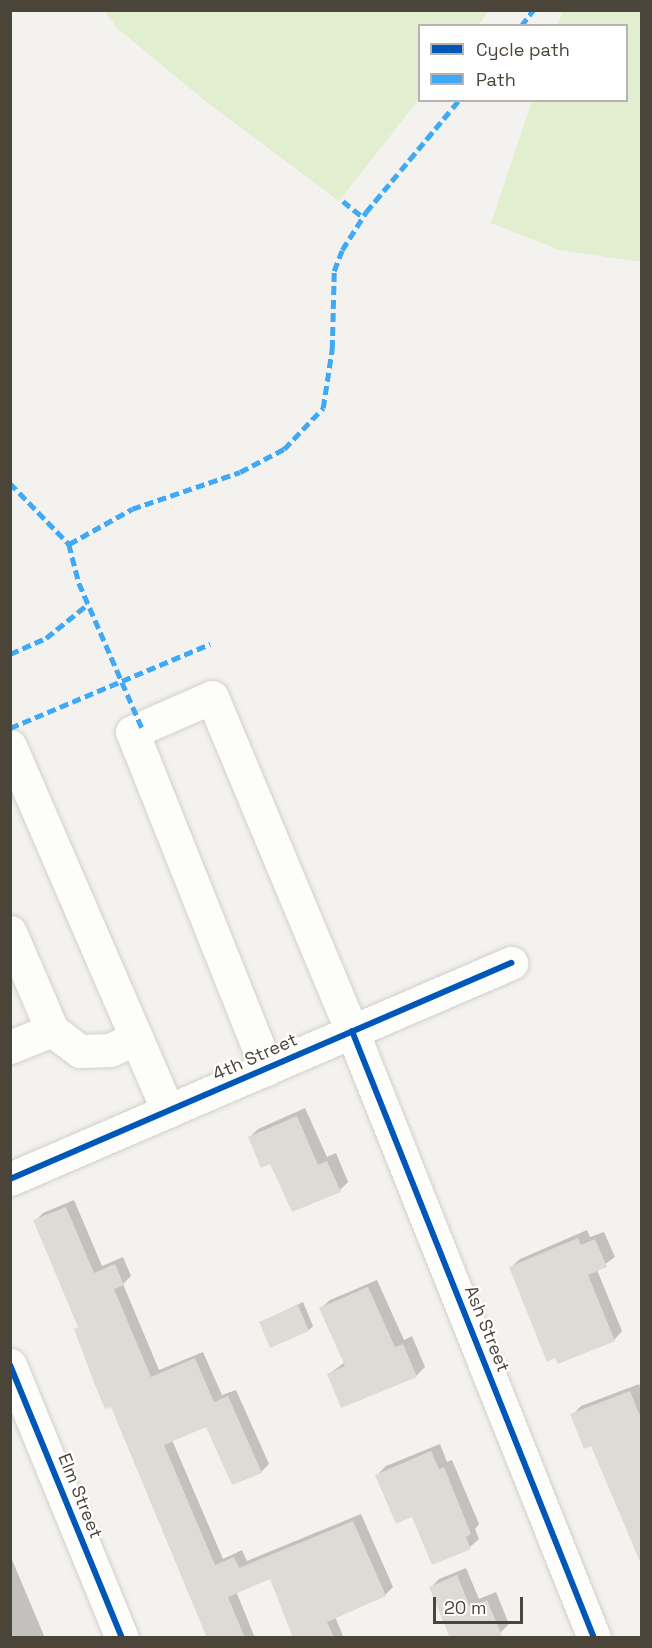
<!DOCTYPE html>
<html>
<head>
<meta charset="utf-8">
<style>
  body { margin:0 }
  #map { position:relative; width:652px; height:1648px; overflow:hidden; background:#f4f2ee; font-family:"Space Grotesk",sans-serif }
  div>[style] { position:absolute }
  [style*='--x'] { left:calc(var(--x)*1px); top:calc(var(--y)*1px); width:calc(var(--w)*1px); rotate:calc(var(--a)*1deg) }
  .green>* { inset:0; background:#e1eecf }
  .shadow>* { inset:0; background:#0003 }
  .building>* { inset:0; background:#dedbd6 }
  .roads { filter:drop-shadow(0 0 2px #d2d0cb) drop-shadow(0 0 2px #d2d0cb) }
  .minor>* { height:33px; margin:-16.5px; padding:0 16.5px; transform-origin:16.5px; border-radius:16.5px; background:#fdfdfc }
  .quiet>* { height:4.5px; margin-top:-2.25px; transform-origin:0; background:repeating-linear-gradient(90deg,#3fa9f5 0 9px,transparent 0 13.5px) }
  .cycleway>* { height:6px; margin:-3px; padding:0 3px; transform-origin:3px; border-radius:3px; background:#0057b8 }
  span { translate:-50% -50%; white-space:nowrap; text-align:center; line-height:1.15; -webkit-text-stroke:4.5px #fff; paint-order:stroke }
  .street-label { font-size:18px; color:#4b4439 }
  .frame { position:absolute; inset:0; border:12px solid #4b4439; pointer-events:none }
  .legend { position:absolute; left:418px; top:24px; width:210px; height:78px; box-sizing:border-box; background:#fff; border:2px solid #b7b4b0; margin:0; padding:8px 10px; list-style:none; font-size:18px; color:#4b4439 }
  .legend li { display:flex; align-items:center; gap:12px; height:30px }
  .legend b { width:30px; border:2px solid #b7b4b0 }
  .scale { position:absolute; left:433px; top:1597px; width:90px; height:27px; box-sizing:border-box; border:3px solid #4b4439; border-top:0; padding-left:8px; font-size:18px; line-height:21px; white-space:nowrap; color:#4b4439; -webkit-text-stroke:4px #fff; paint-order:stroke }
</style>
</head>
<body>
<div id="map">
  <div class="green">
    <i style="clip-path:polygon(563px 10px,641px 11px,641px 262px,560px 250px,491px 223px,532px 101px,626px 100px,626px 26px,558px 25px)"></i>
    <i style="clip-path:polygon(104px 11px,103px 11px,490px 11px,478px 25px,420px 26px,419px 99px,339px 201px,204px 100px,118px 29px)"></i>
  </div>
  <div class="shadow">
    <i style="clip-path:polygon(305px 1108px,327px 1157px,336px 1153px,348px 1182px,340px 1190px,271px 1162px,250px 1137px,258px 1129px)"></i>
    <i style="clip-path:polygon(74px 1200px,102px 1266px,123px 1257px,131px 1276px,123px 1284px,159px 1370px,203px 1352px,222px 1395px,236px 1390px,269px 1464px,261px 1472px,207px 1425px,172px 1440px,223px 1559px,242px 1550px,247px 1561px,361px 1514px,393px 1587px,385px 1595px,335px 1617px,344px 1638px,297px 1638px,270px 1577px,236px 1591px,255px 1638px,208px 1638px,35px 1221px,43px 1213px)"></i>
    <i style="clip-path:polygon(587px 1230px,590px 1237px,604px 1232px,615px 1257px,597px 1270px,622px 1331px,614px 1340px,511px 1267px,520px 1259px)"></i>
    <i style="clip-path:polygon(377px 1280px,404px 1340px,412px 1336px,425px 1367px,416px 1376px,329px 1374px,345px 1362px,321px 1308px,330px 1300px)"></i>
    <i style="clip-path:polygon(303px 1302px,313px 1326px,309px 1330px,261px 1322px)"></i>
    <i style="clip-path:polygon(639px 1384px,642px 1391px,642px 1562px,592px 1444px,572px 1415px,581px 1406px)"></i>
    <i style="clip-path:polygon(440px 1444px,447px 1462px,452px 1460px,479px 1524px,475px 1529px,479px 1539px,470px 1547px,412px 1515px,377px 1475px,386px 1466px)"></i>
    <i style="clip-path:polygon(10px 1555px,45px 1638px,10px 1638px)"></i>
    <i style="clip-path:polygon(466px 1568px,479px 1599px,496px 1592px,509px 1624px,500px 1633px,430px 1588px,439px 1579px)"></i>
  </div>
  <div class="building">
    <i style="clip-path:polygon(297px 1116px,318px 1165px,327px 1161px,341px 1192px,292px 1212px,270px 1164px,261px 1168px,248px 1137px)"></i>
    <i style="clip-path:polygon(66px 1207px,94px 1273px,115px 1264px,124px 1285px,114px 1289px,151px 1377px,195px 1358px,214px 1402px,228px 1396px,262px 1473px,232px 1485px,206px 1427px,164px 1445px,215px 1565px,234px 1557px,239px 1568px,353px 1521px,386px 1596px,327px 1622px,334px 1638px,293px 1638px,270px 1579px,228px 1597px,245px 1638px,207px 1638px,111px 1407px,105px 1409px,95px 1385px,74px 1329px,78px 1327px,33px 1220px)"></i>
    <i style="clip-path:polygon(578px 1238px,581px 1245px,595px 1239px,607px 1267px,588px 1275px,615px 1341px,558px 1364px,555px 1358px,547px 1362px,509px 1267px)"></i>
    <i style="clip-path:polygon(368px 1287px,395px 1347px,403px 1344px,417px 1377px,341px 1408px,327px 1374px,345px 1366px,319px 1308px)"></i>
    <i style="clip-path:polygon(298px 1305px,309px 1331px,270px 1348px,259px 1322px)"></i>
    <i style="clip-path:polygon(630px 1391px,642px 1421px,641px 1564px,591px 1446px,584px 1449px,570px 1414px)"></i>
    <i style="clip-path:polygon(431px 1451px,439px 1469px,444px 1467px,471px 1534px,466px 1537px,471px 1549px,432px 1565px,412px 1517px,396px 1524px,375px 1475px)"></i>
    <i style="clip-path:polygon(457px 1575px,470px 1607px,487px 1600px,503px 1638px,450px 1638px,429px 1587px)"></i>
  </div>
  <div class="roads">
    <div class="minor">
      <i style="--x:10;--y:746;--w:398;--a:66.6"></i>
      <i style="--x:10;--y:932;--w:107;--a:66.8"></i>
      <i style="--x:52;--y:1030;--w:35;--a:37"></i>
      <i style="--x:80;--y:1051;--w:30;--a:-2"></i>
      <i style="--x:110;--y:1050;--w:29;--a:-25"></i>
      <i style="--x:10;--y:1047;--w:45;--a:-22"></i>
      <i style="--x:267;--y:1069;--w:363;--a:-111.8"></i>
      <i style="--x:132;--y:732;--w:87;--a:-23.6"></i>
      <i style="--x:212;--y:697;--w:362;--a:67.3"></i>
      <i style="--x:352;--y:1031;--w:653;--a:68.26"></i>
      <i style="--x:10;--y:1179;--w:546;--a:-23.32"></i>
      <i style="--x:10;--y:1365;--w:295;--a:67.7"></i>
    </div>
  </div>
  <div class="quiet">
    <i style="--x:521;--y:26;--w:20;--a:-53"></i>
    <i style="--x:343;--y:201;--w:26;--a:39"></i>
    <i style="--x:10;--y:483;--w:85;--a:46"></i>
    <i style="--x:69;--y:544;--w:40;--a:75.6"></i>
    <i style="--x:79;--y:583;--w:158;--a:66.5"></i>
    <i style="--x:69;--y:544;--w:72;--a:-29.1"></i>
    <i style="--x:132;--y:509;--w:114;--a:-18.9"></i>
    <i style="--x:240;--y:472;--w:50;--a:-27.6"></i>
    <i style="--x:284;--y:449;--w:57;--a:-46.4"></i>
    <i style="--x:323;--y:408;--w:60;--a:-81.3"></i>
    <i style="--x:332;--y:349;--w:78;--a:-88.5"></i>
    <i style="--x:334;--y:271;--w:22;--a:-69"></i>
    <i style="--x:342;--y:250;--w:45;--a:-57.7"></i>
    <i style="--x:366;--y:212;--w:146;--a:-50.3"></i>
    <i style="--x:10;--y:654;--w:39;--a:-24"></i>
    <i style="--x:46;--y:638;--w:54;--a:-39"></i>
    <i style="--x:10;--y:728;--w:217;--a:-22.8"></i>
  </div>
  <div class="cycleway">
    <i style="--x:352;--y:1031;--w:653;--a:68.26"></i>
    <i style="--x:10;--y:1179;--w:546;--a:-23.32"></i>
    <i style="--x:10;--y:1365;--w:295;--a:67.7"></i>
  </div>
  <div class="street-label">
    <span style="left:255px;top:1057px;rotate:-24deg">4th Street</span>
    <span style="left:487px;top:1329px;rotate:68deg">Ash Street</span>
    <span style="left:80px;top:1496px;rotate:68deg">Elm Street</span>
  </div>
  <div class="frame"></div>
  <ul class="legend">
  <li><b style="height:8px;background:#0057b8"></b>Cycle path</li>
  <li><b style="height:8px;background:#3fa9f5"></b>Path</li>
  </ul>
  <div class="scale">20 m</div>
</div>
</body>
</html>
